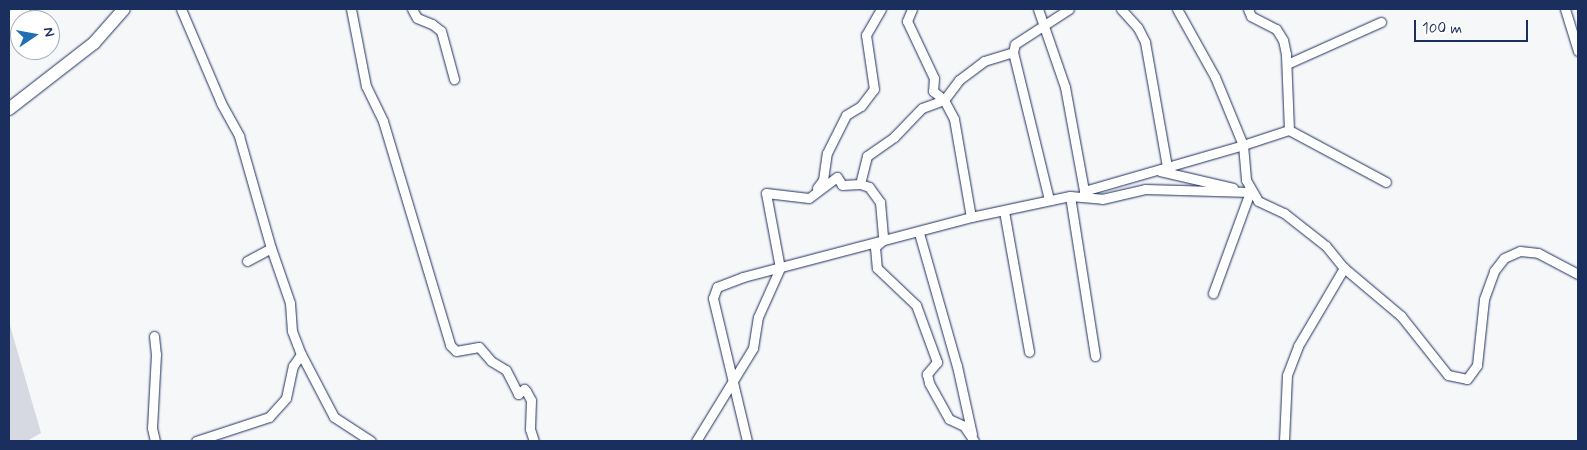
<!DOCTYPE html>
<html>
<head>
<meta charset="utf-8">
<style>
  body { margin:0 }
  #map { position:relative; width:1587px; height:450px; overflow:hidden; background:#f6f7f9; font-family:Mynerve,sans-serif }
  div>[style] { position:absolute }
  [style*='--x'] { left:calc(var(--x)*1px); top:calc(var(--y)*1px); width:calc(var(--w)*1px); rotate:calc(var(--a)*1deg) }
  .green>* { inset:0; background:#d6d9e2 }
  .roads { filter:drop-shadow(0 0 1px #1b2f5e) drop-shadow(0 0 1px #1b2f5e) }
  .street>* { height:9px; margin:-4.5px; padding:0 4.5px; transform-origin:4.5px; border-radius:4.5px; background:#fff }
  .secondary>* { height:12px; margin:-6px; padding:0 6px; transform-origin:6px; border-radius:6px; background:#fff }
  .highway>* { height:16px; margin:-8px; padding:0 8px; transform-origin:8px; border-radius:8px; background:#fff }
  span { translate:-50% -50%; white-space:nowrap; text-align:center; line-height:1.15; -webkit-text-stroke:4.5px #fff; paint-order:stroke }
  .frame { position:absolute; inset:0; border:10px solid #1b2f5e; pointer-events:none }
  .north { position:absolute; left:10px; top:10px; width:50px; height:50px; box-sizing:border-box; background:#fff; border:1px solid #a4acbf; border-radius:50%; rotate:78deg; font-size:14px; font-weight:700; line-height:20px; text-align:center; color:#1b2f5e }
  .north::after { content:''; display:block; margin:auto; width:18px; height:22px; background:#1f6fb2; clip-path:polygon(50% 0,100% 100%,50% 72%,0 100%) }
  .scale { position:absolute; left:1414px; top:20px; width:114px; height:22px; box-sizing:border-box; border:2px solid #1b2f5e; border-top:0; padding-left:6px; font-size:15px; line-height:18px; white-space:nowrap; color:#1b2f5e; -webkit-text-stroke:4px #fff; paint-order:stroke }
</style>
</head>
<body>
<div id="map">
  <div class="green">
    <i style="clip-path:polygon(9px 322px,41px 433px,27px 441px,9px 441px)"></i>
  </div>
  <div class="roads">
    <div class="street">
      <i style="--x:181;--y:9;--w:102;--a:66.9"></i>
      <i style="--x:221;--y:103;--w:38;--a:61"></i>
      <i style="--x:239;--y:136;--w:116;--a:74.1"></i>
      <i style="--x:271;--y:248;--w:58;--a:70.9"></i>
      <i style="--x:290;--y:303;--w:28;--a:86"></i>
      <i style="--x:292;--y:331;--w:25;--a:69"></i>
      <i style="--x:301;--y:354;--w:71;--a:62.4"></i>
      <i style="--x:334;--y:417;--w:44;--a:33"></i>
      <i style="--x:351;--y:9;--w:78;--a:79"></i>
      <i style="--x:366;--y:86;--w:39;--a:64"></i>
      <i style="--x:383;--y:121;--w:234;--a:73.3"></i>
      <i style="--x:450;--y:345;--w:8;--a:45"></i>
      <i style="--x:456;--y:351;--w:23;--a:-10"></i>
      <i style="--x:479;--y:347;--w:18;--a:49"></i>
      <i style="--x:491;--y:361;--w:17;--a:31"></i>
      <i style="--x:506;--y:370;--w:27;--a:63"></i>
      <i style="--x:518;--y:394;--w:8;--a:-40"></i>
      <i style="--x:524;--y:389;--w:3;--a:45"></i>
      <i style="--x:526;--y:391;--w:10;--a:61"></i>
      <i style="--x:531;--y:400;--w:29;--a:92"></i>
      <i style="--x:530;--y:429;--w:13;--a:72"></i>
      <i style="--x:412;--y:9;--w:10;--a:61"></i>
      <i style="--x:417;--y:18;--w:16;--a:22"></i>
      <i style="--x:432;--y:24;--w:11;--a:38"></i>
      <i style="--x:441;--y:31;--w:50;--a:74.8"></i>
      <i style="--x:912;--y:9;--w:13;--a:113"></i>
      <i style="--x:907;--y:21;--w:63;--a:64.7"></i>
      <i style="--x:934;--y:78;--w:13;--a:94"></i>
      <i style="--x:933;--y:91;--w:14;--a:39"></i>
      <i style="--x:944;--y:100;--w:21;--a:62"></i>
      <i style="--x:954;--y:119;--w:99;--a:80.2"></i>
      <i style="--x:971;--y:217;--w:101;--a:-12"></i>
      <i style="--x:1070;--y:196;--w:32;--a:5"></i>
      <i style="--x:1102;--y:199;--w:44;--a:-13.1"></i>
      <i style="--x:1145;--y:189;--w:105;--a:1.6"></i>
      <i style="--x:1250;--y:192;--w:108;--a:110.1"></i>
      <i style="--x:1038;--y:9;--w:83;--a:70.9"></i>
      <i style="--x:1065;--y:87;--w:106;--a:79.6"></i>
      <i style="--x:1084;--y:191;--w:166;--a:-16.1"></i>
      <i style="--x:1243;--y:145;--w:35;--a:85"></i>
      <i style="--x:1246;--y:180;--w:24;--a:60"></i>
      <i style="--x:1258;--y:201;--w:29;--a:25"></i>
      <i style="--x:1284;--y:213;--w:53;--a:38.2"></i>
      <i style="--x:1326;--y:246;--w:28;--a:51"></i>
      <i style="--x:1344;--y:268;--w:75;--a:40.1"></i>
      <i style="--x:1401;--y:316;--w:75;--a:51.5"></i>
      <i style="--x:1448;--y:375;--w:19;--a:12"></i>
      <i style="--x:1467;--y:379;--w:17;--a:-54"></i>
      <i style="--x:1477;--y:365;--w:66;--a:-83.9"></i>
      <i style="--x:1484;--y:299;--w:30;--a:-70"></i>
      <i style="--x:1494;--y:271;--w:16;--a:-52"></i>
      <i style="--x:1504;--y:258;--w:17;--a:-24"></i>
      <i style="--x:1520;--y:251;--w:18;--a:6"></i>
      <i style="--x:1538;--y:253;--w:45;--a:27.7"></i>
      <i style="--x:1121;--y:9;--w:25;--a:48"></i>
      <i style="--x:1138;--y:28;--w:16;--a:63"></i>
      <i style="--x:1145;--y:42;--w:127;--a:80"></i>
      <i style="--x:1177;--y:9;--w:78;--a:60.8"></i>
      <i style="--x:1215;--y:77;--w:74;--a:67.6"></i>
      <i style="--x:1243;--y:145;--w:48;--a:-18.1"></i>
      <i style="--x:1289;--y:130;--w:76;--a:-92.3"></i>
      <i style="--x:1286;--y:54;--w:14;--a:-102"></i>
      <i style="--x:1283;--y:40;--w:13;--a:-122"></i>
      <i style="--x:1276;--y:29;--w:28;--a:-153"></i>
      <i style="--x:1251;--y:16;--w:8;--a:-113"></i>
      <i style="--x:1565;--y:9;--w:44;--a:72.8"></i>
      <i style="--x:1013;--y:52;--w:152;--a:76.3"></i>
      <i style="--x:1287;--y:64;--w:103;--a:-24.1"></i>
      <i style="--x:1289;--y:130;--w:110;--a:28.2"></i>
      <i style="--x:1160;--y:171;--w:75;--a:13.1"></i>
      <i style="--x:860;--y:184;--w:9;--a:18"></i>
      <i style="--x:869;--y:187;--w:19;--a:54"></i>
      <i style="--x:880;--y:202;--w:38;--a:85"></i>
      <i style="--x:883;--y:240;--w:11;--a:139"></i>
      <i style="--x:875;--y:247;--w:21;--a:85"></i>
      <i style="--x:877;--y:268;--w:54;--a:43.5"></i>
      <i style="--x:916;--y:305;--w:61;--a:69.8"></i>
      <i style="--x:937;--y:362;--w:16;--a:130"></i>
      <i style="--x:927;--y:374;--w:9;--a:77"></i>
      <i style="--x:929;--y:383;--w:41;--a:60.9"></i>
      <i style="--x:949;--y:419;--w:17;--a:25"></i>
      <i style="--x:964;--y:426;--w:18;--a:56"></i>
      <i style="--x:817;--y:188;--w:10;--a:-53"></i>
      <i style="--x:823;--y:180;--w:27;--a:-82"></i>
      <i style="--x:827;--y:153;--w:42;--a:-63.4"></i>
      <i style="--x:846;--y:115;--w:17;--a:-31"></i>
      <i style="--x:861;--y:106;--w:21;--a:-53"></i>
      <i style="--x:874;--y:89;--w:55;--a:-98.4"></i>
      <i style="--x:866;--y:35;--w:30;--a:-60"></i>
      <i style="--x:1070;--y:196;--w:162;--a:81.1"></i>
      <i style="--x:1004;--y:211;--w:143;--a:79.9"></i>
      <i style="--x:919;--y:233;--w:138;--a:74.1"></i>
      <i style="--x:957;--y:366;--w:70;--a:77.6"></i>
      <i style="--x:247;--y:261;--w:27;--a:-28"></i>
      <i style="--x:154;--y:336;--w:18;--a:84"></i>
      <i style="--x:156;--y:354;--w:74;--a:93.1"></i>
      <i style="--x:152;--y:428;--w:13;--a:77"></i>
      <i style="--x:196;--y:441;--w:77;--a:-18.2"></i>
      <i style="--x:269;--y:417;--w:25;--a:-48"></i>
      <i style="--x:286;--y:398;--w:33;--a:-78"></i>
      <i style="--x:293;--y:366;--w:14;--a:-56"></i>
      <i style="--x:696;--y:441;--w:109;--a:-58.5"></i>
      <i style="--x:753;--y:348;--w:31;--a:-81"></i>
      <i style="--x:758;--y:317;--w:54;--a:-65.8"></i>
      <i style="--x:780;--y:268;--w:76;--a:-100.6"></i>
      <i style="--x:766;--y:193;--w:43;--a:6.6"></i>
      <i style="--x:809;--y:198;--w:35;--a:-37"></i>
      <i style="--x:837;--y:177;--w:9;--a:58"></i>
      <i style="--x:842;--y:185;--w:18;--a:-3"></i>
      <i style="--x:860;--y:184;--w:29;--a:-76"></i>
      <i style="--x:867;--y:156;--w:33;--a:-35"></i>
      <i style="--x:894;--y:137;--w:40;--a:-46"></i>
      <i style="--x:922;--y:108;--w:23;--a:-20"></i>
      <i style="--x:944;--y:100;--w:25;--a:-53"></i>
      <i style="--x:959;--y:80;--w:31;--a:-37"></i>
      <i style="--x:984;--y:61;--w:30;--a:-17"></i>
      <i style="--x:1013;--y:52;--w:8;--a:-76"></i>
      <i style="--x:1015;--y:44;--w:64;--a:-32.9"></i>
      <i style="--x:747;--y:441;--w:147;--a:-103.4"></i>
      <i style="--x:713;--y:298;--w:12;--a:-70"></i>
      <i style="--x:717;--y:287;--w:28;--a:-21"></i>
      <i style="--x:743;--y:277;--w:236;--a:-14.7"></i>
      <i style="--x:1284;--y:441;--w:66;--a:-87.4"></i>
      <i style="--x:1287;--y:375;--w:31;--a:-69"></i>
      <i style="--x:1298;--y:346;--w:91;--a:-59.5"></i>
    </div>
    <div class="secondary">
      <i style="--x:9;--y:109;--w:108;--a:-37.8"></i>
      <i style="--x:94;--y:43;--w:45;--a:-48.6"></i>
    </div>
    <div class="highway">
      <i style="--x:9;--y:24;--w:20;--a:-49"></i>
    </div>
  </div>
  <div class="frame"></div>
  <div class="north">N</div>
  <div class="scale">100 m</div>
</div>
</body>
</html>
